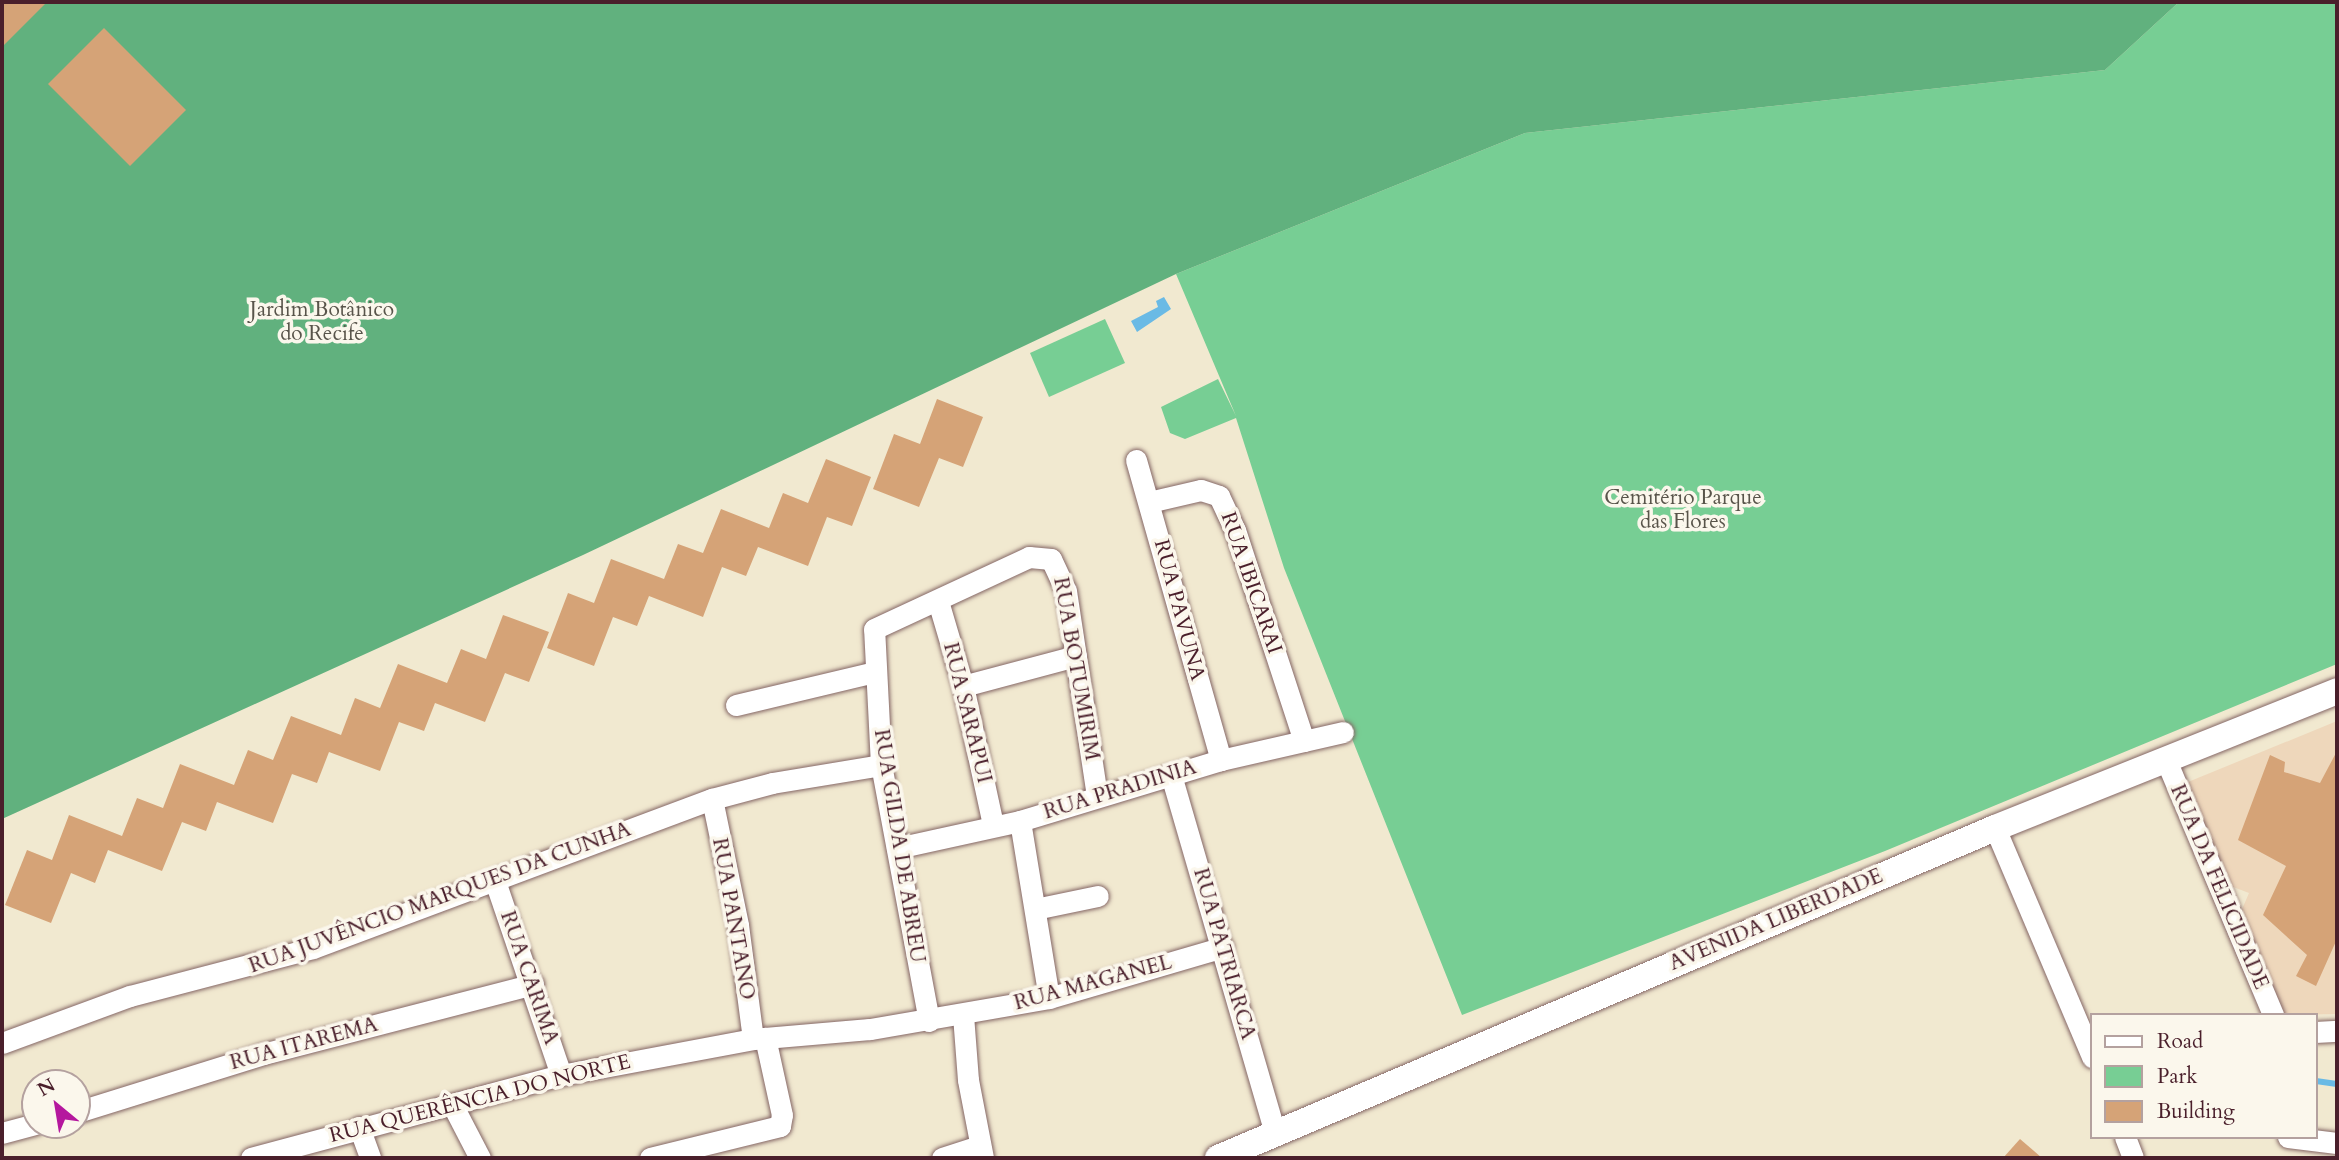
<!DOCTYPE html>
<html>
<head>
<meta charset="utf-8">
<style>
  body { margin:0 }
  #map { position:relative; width:2339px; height:1160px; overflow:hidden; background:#f1e9d0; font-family:Cardo,serif }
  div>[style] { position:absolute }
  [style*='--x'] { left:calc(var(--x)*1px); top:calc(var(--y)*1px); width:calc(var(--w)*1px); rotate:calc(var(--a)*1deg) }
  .built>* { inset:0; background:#eed7bb }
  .green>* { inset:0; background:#77ce94 }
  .forest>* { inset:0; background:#61b17e }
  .water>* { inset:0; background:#6abae5 }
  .stream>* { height:6px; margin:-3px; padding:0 3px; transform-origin:3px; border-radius:3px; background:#6abae5 }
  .building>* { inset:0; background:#d5a377 }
  .roads { filter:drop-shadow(0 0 2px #846665) drop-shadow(0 0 2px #846665) }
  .minor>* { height:21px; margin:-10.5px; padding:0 10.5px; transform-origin:10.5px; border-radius:10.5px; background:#fff }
  .major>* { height:26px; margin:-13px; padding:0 13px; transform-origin:13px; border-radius:13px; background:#fff }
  span { translate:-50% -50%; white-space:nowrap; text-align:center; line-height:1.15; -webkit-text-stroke:7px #fbf7ec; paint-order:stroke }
  .park-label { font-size:21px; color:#58544a }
  .street-label { font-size:21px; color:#4a1f2b }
  .frame { position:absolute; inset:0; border:4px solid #4a1f2b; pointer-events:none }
  .legend { position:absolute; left:2090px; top:1013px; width:228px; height:126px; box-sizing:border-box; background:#fbf7ec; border:2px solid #b4a19f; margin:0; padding:9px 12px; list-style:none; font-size:21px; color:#4a1f2b }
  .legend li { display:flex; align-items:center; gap:14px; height:35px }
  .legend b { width:35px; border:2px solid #b4a19f }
  .north { position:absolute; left:21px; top:1069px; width:70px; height:70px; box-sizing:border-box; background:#fbf7ec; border:2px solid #b4a19f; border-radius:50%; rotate:330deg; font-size:19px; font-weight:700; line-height:28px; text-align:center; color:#4a1f2b }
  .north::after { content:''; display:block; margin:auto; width:24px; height:32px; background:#b5179e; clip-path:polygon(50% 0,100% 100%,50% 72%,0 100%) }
</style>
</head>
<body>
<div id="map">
  <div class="built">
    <i style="clip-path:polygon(2337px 721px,2337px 1014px,2280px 1015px,2240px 914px,2249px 893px,2228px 885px,2188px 782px)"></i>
  </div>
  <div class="green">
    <i style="clip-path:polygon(2179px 2px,2337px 2px,2337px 664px,1885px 851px,1462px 1015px,1284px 568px,1236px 418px,1185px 439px,1170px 433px,1161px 407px,1218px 379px,1236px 416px,1176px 274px,1525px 133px,2105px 70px)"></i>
    <i style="clip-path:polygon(1105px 319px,1125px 363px,1049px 397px,1030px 353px)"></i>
  </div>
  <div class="forest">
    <i style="clip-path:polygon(2px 2px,2179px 2px,2105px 70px,1525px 133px,1176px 274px,583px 555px,2px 819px)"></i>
  </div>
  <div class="water">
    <i style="clip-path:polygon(1164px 297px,1171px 309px,1137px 332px,1131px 321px,1158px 307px,1156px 301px)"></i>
  </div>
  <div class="stream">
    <i style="--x:2316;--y:1081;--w:21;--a:8"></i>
  </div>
  <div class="building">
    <i style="clip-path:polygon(2px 2px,47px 2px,2px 47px)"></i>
    <i style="clip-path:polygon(104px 28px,186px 110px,130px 166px,48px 84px)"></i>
    <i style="clip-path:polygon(937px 399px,983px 417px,963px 467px,939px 458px,919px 507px,873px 489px,894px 434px,920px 444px)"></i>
    <i style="clip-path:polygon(826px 459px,871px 477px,852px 526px,827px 517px,808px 566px,758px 547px,746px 576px,722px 567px,703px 617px,649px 596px,637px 626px,613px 617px,594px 666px,547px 648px,568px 593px,594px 603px,611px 559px,664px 579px,678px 544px,703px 553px,721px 509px,769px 528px,783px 493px,808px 503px)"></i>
    <i style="clip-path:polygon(503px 615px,549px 632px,529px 682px,505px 673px,485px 722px,435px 703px,424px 731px,399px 722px,380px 771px,329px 752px,317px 783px,292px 774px,273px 823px,217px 802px,206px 831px,182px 822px,162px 871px,108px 850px,95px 883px,71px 873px,51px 923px,5px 905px,27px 850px,52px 860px,69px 815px,122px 836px,137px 798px,163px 808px,180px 764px,234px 785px,248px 750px,273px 760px,291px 716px,341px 735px,355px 698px,380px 708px,398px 664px,447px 683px,461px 649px,486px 659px)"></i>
    <i style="clip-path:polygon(2337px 751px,2337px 939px,2316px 986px,2296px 976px,2307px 955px,2263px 915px,2286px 866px,2238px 840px,2270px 755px,2285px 762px,2284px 772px,2320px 783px)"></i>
    <i style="clip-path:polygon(2020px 1139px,2042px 1158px,2003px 1158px)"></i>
  </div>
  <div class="roads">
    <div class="minor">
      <i style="--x:1136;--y:460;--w:312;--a:74.2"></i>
      <i style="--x:1149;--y:502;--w:53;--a:-13"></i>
      <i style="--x:1201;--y:490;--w:19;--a:18"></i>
      <i style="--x:1219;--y:496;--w:38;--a:65"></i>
      <i style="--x:1235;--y:530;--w:222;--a:71.9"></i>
      <i style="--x:938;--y:601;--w:89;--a:73.6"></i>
      <i style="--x:963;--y:686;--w:142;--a:77.8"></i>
      <i style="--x:963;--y:686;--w:117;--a:-14.9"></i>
      <i style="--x:736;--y:705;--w:143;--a:-13.4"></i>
      <i style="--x:2166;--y:760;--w:277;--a:67.2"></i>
      <i style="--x:1171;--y:775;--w:373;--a:73.8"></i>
      <i style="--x:712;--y:799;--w:129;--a:78.3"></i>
      <i style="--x:738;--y:925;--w:115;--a:82.5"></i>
      <i style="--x:1020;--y:821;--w:179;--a:80.7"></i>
      <i style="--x:1995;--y:828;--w:249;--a:67"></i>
      <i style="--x:897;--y:848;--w:126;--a:-12.4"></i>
      <i style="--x:1020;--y:821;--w:210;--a:-16.9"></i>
      <i style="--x:1221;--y:760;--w:125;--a:-12.9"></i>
      <i style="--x:495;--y:881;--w:205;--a:71.2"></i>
      <i style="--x:1035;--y:909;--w:64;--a:-11.7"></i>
      <i style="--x:963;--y:1015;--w:65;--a:85.6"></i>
      <i style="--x:968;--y:1080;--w:79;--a:79.1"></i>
      <i style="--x:929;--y:1021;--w:260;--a:-100.6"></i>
      <i style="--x:881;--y:765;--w:136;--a:-92.9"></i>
      <i style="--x:874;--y:629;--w:171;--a:-24.9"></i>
      <i style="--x:1029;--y:557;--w:22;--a:5"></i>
      <i style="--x:1051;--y:559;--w:35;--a:65"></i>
      <i style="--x:1066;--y:591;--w:206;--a:81.4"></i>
      <i style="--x:2316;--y:1032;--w:21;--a:-3"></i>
      <i style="--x:2;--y:1043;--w:136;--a:-20.2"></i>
      <i style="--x:130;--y:996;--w:189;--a:-14.7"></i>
      <i style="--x:313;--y:948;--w:426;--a:-20.5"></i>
      <i style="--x:712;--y:799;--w:62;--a:-14.9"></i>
      <i style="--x:772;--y:783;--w:110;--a:-9.4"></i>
      <i style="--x:453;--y:1106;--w:59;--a:62.6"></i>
      <i style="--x:77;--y:1112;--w:195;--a:-17.3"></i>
      <i style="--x:263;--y:1054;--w:279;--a:-14.5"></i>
      <i style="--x:359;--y:1127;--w:33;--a:70"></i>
      <i style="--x:2;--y:1133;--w:34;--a:-15"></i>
      <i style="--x:2125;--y:1137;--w:22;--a:69"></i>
      <i style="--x:2288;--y:1137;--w:49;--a:7"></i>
      <i style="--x:251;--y:1158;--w:321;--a:-15"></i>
      <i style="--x:561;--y:1075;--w:195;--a:-10.6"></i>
      <i style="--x:753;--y:1039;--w:117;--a:-4.9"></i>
      <i style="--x:870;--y:1029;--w:182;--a:-9.8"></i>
      <i style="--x:1049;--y:998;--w:181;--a:-16.3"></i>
      <i style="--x:650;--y:1158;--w:134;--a:-13.8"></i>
      <i style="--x:780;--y:1126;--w:11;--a:-80"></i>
      <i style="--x:782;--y:1115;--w:79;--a:-102.4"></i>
      <i style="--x:942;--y:1158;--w:39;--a:-18"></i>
    </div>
    <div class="major">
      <i style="--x:1218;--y:1158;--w:844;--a:-23.01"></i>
      <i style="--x:1995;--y:828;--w:368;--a:-21.8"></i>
    </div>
  </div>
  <div class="park-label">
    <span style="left:322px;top:322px">Jardim Botânico<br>do Recife</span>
    <span style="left:1683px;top:510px">Cemitério Parque<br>das Flores</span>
  </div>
  <div class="street-label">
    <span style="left:1251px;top:583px;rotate:71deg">RUA IBICARAI</span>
    <span style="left:1179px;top:610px;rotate:75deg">RUA PAVUNA</span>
    <span style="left:1076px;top:669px;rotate:80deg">RUA BOTUMIRIM</span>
    <span style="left:967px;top:713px;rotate:76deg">RUA SARAPUI</span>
    <span style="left:1120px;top:790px;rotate:-17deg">RUA PRADINIA</span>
    <span style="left:899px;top:846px;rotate:81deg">RUA GILDA DE ABREU</span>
    <span style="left:2219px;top:887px;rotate:67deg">RUA DA FELICIDADE</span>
    <span style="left:440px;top:898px;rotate:-20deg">RUA JUVÊNCIO MARQUES DA CUNHA</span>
    <span style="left:733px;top:919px;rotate:80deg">RUA PANTANO</span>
    <span style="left:1776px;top:920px;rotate:-23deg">AVENIDA LIBERDADE</span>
    <span style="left:1224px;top:954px;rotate:74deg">RUA PATRIARCA</span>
    <span style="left:529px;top:978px;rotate:71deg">RUA CARIMA</span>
    <span style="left:1093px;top:983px;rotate:-15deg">RUA MAGANEL</span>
    <span style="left:304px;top:1044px;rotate:-15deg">RUA ITAREMA</span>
    <span style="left:480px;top:1099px;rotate:-14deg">RUA QUERÊNCIA DO NORTE</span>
  </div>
  <div class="frame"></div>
  <ul class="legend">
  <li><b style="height:9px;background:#fff"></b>Road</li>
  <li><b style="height:19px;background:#77ce94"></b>Park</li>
  <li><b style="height:19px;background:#d5a377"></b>Building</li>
  </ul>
  <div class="north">N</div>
</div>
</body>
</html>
